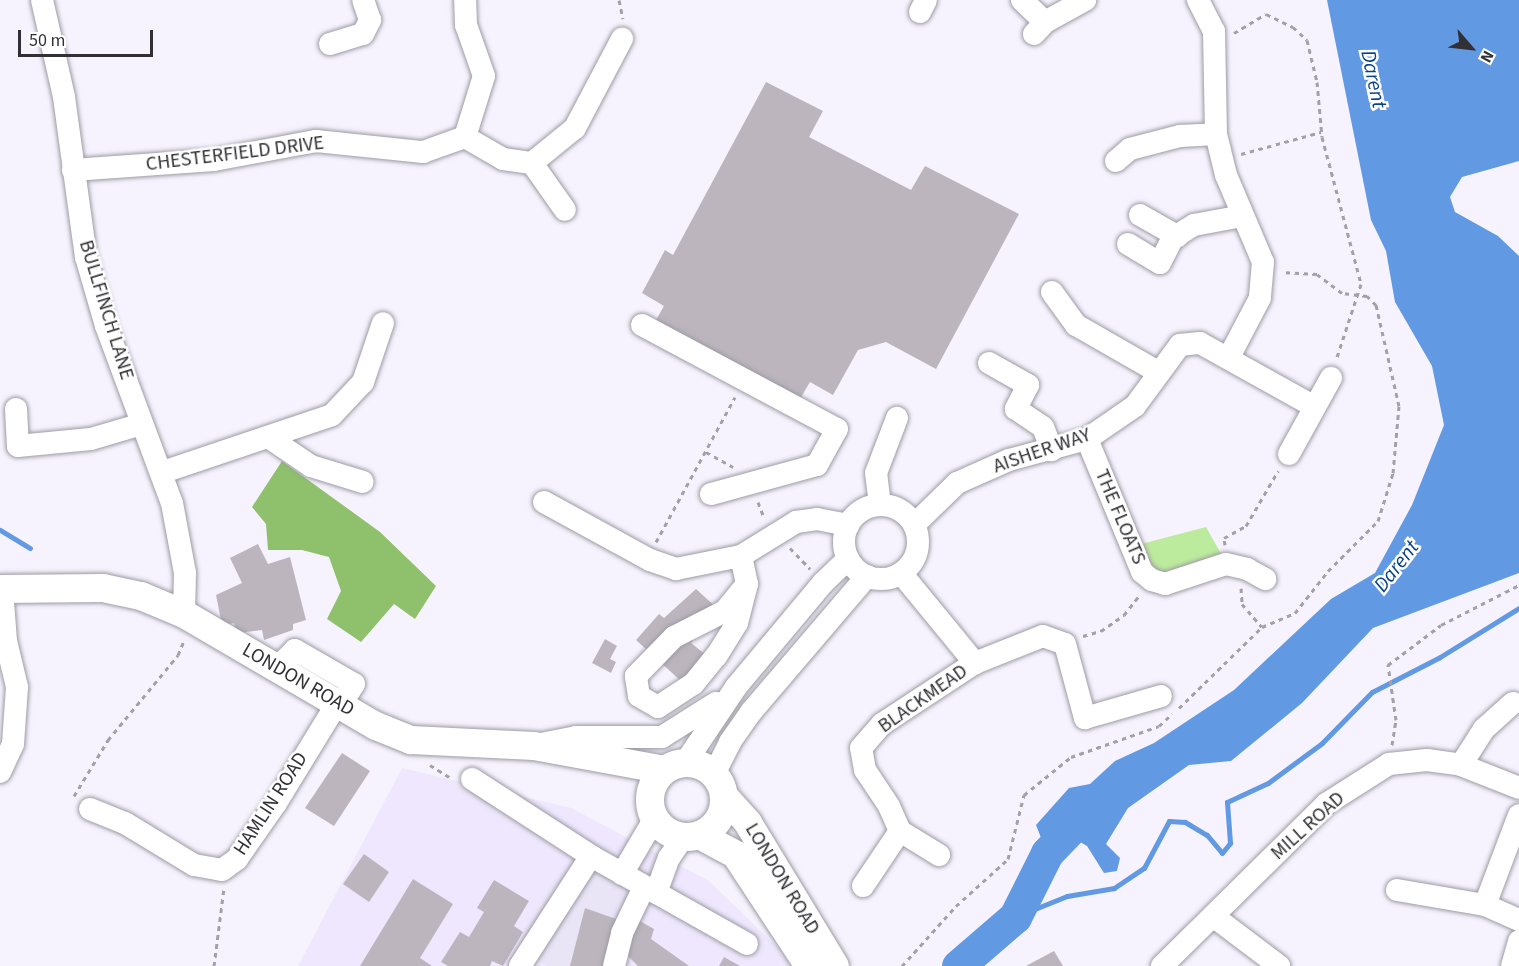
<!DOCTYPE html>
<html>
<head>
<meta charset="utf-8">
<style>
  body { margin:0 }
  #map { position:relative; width:1519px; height:966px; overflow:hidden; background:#f6f3fe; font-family:"Source Sans 3",sans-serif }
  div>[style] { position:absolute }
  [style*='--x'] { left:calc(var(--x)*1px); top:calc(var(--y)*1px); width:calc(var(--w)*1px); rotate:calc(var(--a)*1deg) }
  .commercial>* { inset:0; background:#eee7fd }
  .built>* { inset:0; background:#e9e5f7 }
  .green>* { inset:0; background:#bdeb9d }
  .forest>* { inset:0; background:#8fc06c }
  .water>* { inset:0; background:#6199e2 }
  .stream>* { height:5px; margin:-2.5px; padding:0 2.5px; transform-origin:2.5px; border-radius:2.5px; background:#6199e2 }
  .river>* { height:33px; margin:-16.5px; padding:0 16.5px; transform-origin:16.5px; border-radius:16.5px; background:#6199e2 }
  .building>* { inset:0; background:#bcb5be }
  .path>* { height:3px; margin-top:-1.5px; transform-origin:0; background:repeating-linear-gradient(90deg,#a2a0a8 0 4.5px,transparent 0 9px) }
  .roads { filter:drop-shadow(0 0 2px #9d9ba4) drop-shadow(0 0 2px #9d9ba4) }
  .minor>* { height:22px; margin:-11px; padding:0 11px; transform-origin:11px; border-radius:11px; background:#fff }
  .minor>.ring { margin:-11px; padding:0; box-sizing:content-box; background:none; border:22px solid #fff; border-radius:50% }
  .major>* { height:28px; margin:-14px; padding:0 14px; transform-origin:14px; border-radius:14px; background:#fff }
  .major>.ring { margin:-14px; padding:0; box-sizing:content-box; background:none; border:28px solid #fff; border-radius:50% }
  span { translate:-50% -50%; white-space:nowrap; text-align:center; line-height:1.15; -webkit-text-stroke:5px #fff; paint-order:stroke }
  .street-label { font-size:20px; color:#313034 }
  .water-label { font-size:21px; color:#094384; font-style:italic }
  .north { position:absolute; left:1441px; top:18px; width:60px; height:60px; -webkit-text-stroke:4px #fff; paint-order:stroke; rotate:118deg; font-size:16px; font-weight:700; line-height:24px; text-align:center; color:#313034 }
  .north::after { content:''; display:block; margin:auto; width:21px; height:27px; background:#313034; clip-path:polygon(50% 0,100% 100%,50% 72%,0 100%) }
  .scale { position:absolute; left:18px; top:30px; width:135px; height:27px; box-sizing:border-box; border:3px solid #313034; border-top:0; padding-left:8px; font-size:18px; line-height:21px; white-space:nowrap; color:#313034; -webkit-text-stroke:4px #fff; paint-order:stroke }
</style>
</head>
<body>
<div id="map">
  <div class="commercial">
    <i style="clip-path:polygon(402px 768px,571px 808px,709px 881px,797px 966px,298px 966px)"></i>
  </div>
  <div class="built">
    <i style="clip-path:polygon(595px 869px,634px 892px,607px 966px,548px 966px,538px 960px)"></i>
  </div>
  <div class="green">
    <i style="clip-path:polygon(1206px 527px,1224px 559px,1158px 581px,1141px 544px)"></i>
  </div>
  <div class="forest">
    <i style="clip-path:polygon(282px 461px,380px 532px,436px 586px,415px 619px,394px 604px,361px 642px,327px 619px,341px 591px,329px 557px,302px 550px,268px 550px,266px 524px,252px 507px)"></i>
  </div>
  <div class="water">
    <i style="clip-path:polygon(1327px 0,1519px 0,1519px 161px,1462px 177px,1450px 197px,1455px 212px,1498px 236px,1519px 256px,1519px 573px,1373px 628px,1302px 703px,1231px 761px,1189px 765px,1128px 808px,1106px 844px,1120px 858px,1117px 871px,1104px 873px,1087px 846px,1075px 839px,1047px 853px,1036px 825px,1069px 788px,1090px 784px,1115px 761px,1154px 743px,1234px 690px,1331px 599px,1375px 573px,1412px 505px,1444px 425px,1432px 366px,1395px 302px,1386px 251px,1371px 220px)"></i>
  </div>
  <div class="stream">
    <i style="--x:0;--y:530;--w:35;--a:31"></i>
    <i style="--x:1015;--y:917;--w:56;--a:-22"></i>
    <i style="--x:1067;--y:896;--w:48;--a:-9.7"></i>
    <i style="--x:1114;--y:888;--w:36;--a:-34"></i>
    <i style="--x:1144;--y:868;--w:53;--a:-62"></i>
    <i style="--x:1169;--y:821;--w:16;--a:4"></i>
    <i style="--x:1185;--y:822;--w:26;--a:31"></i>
    <i style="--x:1207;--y:835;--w:23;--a:50"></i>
    <i style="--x:1222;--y:853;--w:13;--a:-51"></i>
    <i style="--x:1230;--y:843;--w:41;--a:-94.2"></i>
    <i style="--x:1227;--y:802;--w:45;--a:-24.9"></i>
    <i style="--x:1268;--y:783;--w:67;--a:-36.5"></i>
    <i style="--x:1322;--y:743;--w:71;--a:-45.6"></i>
    <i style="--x:1372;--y:692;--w:76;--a:-27.2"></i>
    <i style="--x:1440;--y:657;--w:93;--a:-31.8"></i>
  </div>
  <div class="river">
    <i style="--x:958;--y:966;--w:75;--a:-40.7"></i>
    <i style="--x:1015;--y:917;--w:72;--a:-63.4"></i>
    <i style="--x:1047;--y:853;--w:46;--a:-45.9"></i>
  </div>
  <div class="building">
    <i style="clip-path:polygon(766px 82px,823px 111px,809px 137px,911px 190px,925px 166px,1019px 214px,936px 369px,886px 342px,858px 350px,833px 395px,810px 382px,800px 399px,656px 320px,664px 306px,642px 293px,665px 250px,673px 255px)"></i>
    <i style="clip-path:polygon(258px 544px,268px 564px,290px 557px,306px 620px,293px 624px,293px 630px,264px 640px,262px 630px,237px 633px,234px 623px,222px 625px,216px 595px,242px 583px,230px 558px)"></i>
    <i style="clip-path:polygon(696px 589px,717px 608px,691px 643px,706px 655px,682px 682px,636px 640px,659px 614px,664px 618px)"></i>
    <i style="clip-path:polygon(605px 639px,617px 646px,610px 659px,616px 662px,611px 673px,592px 663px)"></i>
    <i style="clip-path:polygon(342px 753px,370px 771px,334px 826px,305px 808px)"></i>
    <i style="clip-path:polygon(364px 854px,389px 872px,369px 902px,343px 884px)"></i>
    <i style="clip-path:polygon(413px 879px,453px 904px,420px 958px,432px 966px,360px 966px)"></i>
    <i style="clip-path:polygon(494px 880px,529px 901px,514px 926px,523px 932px,503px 966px,492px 961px,490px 966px,448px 966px,441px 962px,460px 932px,469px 937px,484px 912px,477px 908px)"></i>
    <i style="clip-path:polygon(585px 908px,616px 919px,606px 966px,570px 966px)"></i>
    <i style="clip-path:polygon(638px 920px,654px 929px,651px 939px,689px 966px,638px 966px,623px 951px)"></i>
    <i style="clip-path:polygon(1054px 951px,1063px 966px,1026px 966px)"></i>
    <i style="clip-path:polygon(724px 957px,740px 966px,719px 966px)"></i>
  </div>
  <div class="path">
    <i style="--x:619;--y:0;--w:19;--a:78"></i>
    <i style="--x:1234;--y:33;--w:37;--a:-31"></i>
    <i style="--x:1266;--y:14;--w:30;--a:26"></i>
    <i style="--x:1293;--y:27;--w:19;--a:43"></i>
    <i style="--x:1307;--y:40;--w:43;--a:76.6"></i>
    <i style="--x:1317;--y:82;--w:55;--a:84.8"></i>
    <i style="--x:1322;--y:137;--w:152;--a:75.1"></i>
    <i style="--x:1361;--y:284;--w:80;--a:108.2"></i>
    <i style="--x:1241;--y:154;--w:83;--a:-15.4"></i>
    <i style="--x:706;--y:452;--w:31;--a:29"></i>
    <i style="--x:758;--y:502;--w:17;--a:69"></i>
    <i style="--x:656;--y:542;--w:165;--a:-61.4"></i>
    <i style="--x:1225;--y:545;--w:7;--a:-98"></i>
    <i style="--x:1224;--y:538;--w:25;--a:-29"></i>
    <i style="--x:1246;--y:526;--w:64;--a:-59.8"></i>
    <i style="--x:790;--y:548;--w:29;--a:46"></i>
    <i style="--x:1241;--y:588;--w:16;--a:86"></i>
    <i style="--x:1242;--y:604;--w:30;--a:49"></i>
    <i style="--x:1083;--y:636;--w:19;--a:-16"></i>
    <i style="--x:1101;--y:631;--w:28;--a:-35"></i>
    <i style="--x:1124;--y:615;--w:24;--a:-52"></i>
    <i style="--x:1179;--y:708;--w:116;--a:-44.3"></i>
    <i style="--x:1262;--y:627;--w:36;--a:-23"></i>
    <i style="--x:1295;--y:613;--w:53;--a:-51.8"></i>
    <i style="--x:1328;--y:571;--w:71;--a:-45"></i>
    <i style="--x:1378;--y:521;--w:50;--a:-72.6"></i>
    <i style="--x:1393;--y:473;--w:67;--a:-84.9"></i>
    <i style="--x:1399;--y:406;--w:104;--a:-102.8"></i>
    <i style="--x:1376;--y:305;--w:13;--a:-135"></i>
    <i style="--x:1367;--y:296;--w:25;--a:-173"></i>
    <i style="--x:1342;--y:293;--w:31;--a:-143"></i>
    <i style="--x:1317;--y:274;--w:36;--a:-177"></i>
    <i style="--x:1392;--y:745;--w:25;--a:-81"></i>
    <i style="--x:1396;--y:720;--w:56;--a:-98.3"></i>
    <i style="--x:1388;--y:665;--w:66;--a:-37"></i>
    <i style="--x:1441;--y:625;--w:88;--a:-27.1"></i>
    <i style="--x:430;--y:765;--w:26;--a:32"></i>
    <i style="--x:74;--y:796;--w:66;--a:-58.7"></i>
    <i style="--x:108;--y:740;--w:110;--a:-50.5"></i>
    <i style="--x:178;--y:655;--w:15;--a:-67"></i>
    <i style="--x:214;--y:966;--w:79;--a:-82.7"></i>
    <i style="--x:902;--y:966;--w:81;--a:-48"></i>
    <i style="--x:956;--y:906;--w:70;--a:-42.1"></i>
    <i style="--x:1008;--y:859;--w:66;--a:-76"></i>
    <i style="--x:1024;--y:795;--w:60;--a:-39"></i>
    <i style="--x:1071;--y:757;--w:93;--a:-19.4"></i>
    <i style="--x:1159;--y:726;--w:18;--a:-43"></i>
  </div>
  <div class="roads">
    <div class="minor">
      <i style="--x:42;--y:0;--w:99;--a:77.2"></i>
      <i style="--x:64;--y:97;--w:162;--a:82.2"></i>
      <i style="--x:86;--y:257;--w:72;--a:73.8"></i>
      <i style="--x:106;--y:326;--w:189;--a:69.6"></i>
      <i style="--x:172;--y:503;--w:71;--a:79.5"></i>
      <i style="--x:185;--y:573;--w:41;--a:91.4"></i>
      <i style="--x:1022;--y:0;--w:32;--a:44"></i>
      <i style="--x:1198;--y:0;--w:35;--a:63"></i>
      <i style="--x:1214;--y:31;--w:103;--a:88.9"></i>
      <i style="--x:1216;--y:134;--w:42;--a:76.3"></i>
      <i style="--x:1226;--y:175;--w:95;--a:67"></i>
      <i style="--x:1263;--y:262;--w:36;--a:95"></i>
      <i style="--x:1260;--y:298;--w:67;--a:117.7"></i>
      <i style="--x:920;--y:12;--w:13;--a:-63"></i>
      <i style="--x:1034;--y:34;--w:16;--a:-47"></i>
      <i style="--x:1045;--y:22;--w:46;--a:-28.8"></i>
      <i style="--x:330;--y:44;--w:34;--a:-17"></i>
      <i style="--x:363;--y:34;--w:16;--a:-63"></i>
      <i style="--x:370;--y:20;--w:21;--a:-109"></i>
      <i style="--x:465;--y:137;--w:44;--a:30.1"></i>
      <i style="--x:503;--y:159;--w:29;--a:8"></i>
      <i style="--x:532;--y:163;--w:57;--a:54.9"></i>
      <i style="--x:1116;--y:161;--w:18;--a:-41"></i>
      <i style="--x:1130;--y:149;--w:52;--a:-14.6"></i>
      <i style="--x:1180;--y:136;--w:36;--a:-3"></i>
      <i style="--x:532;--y:163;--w:55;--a:-39.1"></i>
      <i style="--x:575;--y:128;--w:101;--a:-62.2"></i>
      <i style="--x:73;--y:170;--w:141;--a:-4.1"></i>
      <i style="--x:214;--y:160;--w:104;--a:-10.6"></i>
      <i style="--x:316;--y:141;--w:108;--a:5.9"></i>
      <i style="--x:423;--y:152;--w:45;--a:-19.7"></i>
      <i style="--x:465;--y:137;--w:64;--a:-72.7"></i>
      <i style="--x:484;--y:76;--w:54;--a:-109.4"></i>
      <i style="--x:466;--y:25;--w:25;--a:-92"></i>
      <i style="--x:1140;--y:215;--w:43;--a:29.6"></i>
      <i style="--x:1128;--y:244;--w:37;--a:31"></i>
      <i style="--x:1160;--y:263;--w:28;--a:-63"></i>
      <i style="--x:1173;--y:238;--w:25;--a:-32"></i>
      <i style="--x:1194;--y:225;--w:49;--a:-10.6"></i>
      <i style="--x:1052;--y:292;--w:41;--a:54"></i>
      <i style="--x:1076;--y:325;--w:95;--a:29.8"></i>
      <i style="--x:642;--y:325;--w:221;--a:28.1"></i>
      <i style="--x:837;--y:429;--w:41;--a:119.1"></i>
      <i style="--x:817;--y:465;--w:110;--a:164.7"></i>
      <i style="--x:989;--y:363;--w:45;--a:29.4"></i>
      <i style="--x:1028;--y:385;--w:27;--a:117"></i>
      <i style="--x:1016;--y:409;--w:32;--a:34"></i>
      <i style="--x:1043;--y:427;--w:25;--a:69"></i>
      <i style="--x:16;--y:409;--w:37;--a:87"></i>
      <i style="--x:18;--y:446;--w:73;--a:-5.5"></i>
      <i style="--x:91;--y:439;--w:53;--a:-16.4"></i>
      <i style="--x:268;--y:437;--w:52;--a:34"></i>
      <i style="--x:311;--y:466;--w:54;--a:17.1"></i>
      <i style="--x:1087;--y:439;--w:144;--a:67.5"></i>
      <i style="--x:1142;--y:572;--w:13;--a:39"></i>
      <i style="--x:1152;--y:580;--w:14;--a:17"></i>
      <i style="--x:1165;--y:584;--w:64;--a:-18.2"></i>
      <i style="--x:1226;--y:564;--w:22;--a:13"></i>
      <i style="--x:1247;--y:569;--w:21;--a:29"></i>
      <i style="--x:1289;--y:454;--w:87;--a:-61.1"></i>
      <i style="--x:163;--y:472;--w:178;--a:-18.6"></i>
      <i style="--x:332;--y:415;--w:45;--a:-46.8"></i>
      <i style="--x:363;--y:382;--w:62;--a:-71.3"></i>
      <i style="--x:544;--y:502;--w:121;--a:28.7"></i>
      <i style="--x:650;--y:560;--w:28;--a:19"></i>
      <i style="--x:676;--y:569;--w:66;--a:-11.3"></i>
      <i style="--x:741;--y:556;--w:65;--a:-31.7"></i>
      <i style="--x:796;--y:522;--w:21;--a:-8"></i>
      <i style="--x:817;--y:519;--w:32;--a:11"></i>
      <i style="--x:880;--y:505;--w:32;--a:-97"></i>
      <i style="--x:876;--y:473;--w:59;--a:-69.1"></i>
      <i class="ring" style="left:844px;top:505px;width:52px;height:52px"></i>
      <i style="--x:914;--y:525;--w:60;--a:-44.3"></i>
      <i style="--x:957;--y:483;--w:57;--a:-23.9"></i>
      <i style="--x:1009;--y:460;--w:81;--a:-15.1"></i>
      <i style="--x:1087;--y:439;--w:58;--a:-34.5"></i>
      <i style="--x:1135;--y:406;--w:76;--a:-53.6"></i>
      <i style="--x:1180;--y:345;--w:20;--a:-6"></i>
      <i style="--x:1200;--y:343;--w:129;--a:29.1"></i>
      <i style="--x:741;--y:556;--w:29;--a:78"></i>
      <i style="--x:747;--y:584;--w:40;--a:104.4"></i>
      <i style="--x:737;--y:623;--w:39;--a:122"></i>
      <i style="--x:716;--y:656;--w:36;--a:129"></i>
      <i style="--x:693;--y:684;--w:42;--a:146.7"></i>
      <i style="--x:658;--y:707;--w:22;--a:-150"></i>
      <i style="--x:639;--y:696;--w:20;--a:-99"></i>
      <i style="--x:636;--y:676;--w:54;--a:-45.7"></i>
      <i style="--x:674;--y:637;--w:57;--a:-27"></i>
      <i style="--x:725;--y:611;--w:35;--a:-51"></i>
      <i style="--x:901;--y:573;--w:117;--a:50.6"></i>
      <i style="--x:975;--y:663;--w:73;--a:-21.7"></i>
      <i style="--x:1043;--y:636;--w:23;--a:20"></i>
      <i style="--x:1065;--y:644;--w:77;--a:74.9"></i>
      <i style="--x:1085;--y:718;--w:79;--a:-16.1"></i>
      <i style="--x:277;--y:668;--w:25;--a:-45"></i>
      <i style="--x:295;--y:650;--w:68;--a:30"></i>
      <i style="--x:354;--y:684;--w:24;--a:123"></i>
      <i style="--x:541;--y:744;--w:36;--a:-11"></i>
      <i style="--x:576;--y:737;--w:86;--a:0"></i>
      <i style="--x:662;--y:737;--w:64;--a:-32.2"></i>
      <i style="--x:685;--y:763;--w:92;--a:-56.1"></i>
      <i style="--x:736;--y:687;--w:136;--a:-50.1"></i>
      <i style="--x:823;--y:583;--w:35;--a:-44"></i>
      <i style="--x:1461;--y:765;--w:43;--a:-57.4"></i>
      <i style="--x:1484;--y:729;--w:39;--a:-42"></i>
      <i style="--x:0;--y:772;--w:31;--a:-65"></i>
      <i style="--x:13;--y:744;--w:57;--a:-86"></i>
      <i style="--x:17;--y:687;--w:47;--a:-103.4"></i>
      <i style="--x:6;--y:641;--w:52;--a:-94.4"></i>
      <i style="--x:714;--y:774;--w:36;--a:-63"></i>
      <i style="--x:730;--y:742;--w:37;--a:-55"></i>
      <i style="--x:751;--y:712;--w:179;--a:-49.5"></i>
      <i style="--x:472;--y:779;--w:142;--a:32.9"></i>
      <i style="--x:591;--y:856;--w:179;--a:29.4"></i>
      <i style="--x:90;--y:809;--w:38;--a:22"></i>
      <i style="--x:125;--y:823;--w:81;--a:31.3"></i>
      <i style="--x:194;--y:865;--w:28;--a:10"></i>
      <i style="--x:222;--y:870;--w:19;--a:-36"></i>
      <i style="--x:237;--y:859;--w:68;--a:-55.1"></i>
      <i style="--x:276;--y:803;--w:119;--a:-58.5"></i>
      <i style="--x:900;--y:831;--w:27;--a:-114"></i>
      <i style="--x:889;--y:806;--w:43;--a:-123.7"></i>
      <i style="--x:865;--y:770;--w:22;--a:-100"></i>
      <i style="--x:861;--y:748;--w:32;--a:-49"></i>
      <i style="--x:882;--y:724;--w:111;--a:-33.3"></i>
      <i style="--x:622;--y:874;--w:65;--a:-59.5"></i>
      <i style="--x:863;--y:886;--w:66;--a:-56.1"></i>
      <i style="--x:900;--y:831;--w:46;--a:31.6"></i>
      <i style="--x:1397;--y:890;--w:89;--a:9.7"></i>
      <i style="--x:1485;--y:905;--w:37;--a:24"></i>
      <i style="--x:656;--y:893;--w:37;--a:-70"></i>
      <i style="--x:669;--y:858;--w:25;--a:-56"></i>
      <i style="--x:1485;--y:905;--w:96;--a:-69.3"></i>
      <i style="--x:1213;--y:916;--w:83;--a:37.1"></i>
      <i style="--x:520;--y:966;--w:131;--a:-57.2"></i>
      <i style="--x:614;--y:966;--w:34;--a:-76"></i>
      <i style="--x:622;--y:933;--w:51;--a:-64.4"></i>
      <i style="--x:1162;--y:966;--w:231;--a:-44.6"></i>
      <i style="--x:1326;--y:804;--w:75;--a:-32.4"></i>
      <i style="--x:1389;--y:764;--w:38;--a:-6"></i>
      <i style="--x:1427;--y:760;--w:34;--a:8"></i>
      <i style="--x:1461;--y:765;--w:62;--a:21.6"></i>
      <i style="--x:1512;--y:966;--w:26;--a:-74"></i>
    </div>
    <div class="major">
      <i style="--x:0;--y:589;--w:103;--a:-0.6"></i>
      <i style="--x:103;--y:588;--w:39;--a:12"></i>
      <i style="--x:141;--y:596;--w:47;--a:22.7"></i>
      <i style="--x:184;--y:614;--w:222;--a:30.3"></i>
      <i style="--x:376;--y:726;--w:38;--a:22"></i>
      <i style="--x:411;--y:740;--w:123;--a:2.8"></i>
      <i style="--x:534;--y:746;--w:133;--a:10.4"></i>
      <i class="ring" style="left:650px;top:763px;width:46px;height:46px"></i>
      <i style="--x:724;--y:796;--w:36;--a:48"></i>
      <i style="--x:748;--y:823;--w:167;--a:58.7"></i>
      <i style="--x:701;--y:836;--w:40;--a:28"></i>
      <i style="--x:736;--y:855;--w:133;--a:56.7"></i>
    </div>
  </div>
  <div class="street-label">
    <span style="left:235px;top:154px;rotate:-7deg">CHESTERFIELD DRIVE</span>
    <span style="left:106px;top:310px;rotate:73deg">BULLFINCH LANE</span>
    <span style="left:1042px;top:451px;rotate:-19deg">AISHER WAY</span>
    <span style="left:1120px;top:517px;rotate:67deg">THE FLOATS</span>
    <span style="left:298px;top:680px;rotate:30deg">LONDON ROAD</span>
    <span style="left:923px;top:699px;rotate:-35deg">BLACKMEAD</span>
    <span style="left:271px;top:804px;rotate:-57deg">HAMLIN ROAD</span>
    <span style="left:1308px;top:826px;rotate:-42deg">MILL ROAD</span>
    <span style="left:782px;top:879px;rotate:59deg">LONDON ROAD</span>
  </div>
  <div class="water-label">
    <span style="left:1374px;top:79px;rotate:78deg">Darent</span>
    <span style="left:1396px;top:566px;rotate:-52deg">Darent</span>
  </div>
  <div class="north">N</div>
  <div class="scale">50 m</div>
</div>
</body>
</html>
